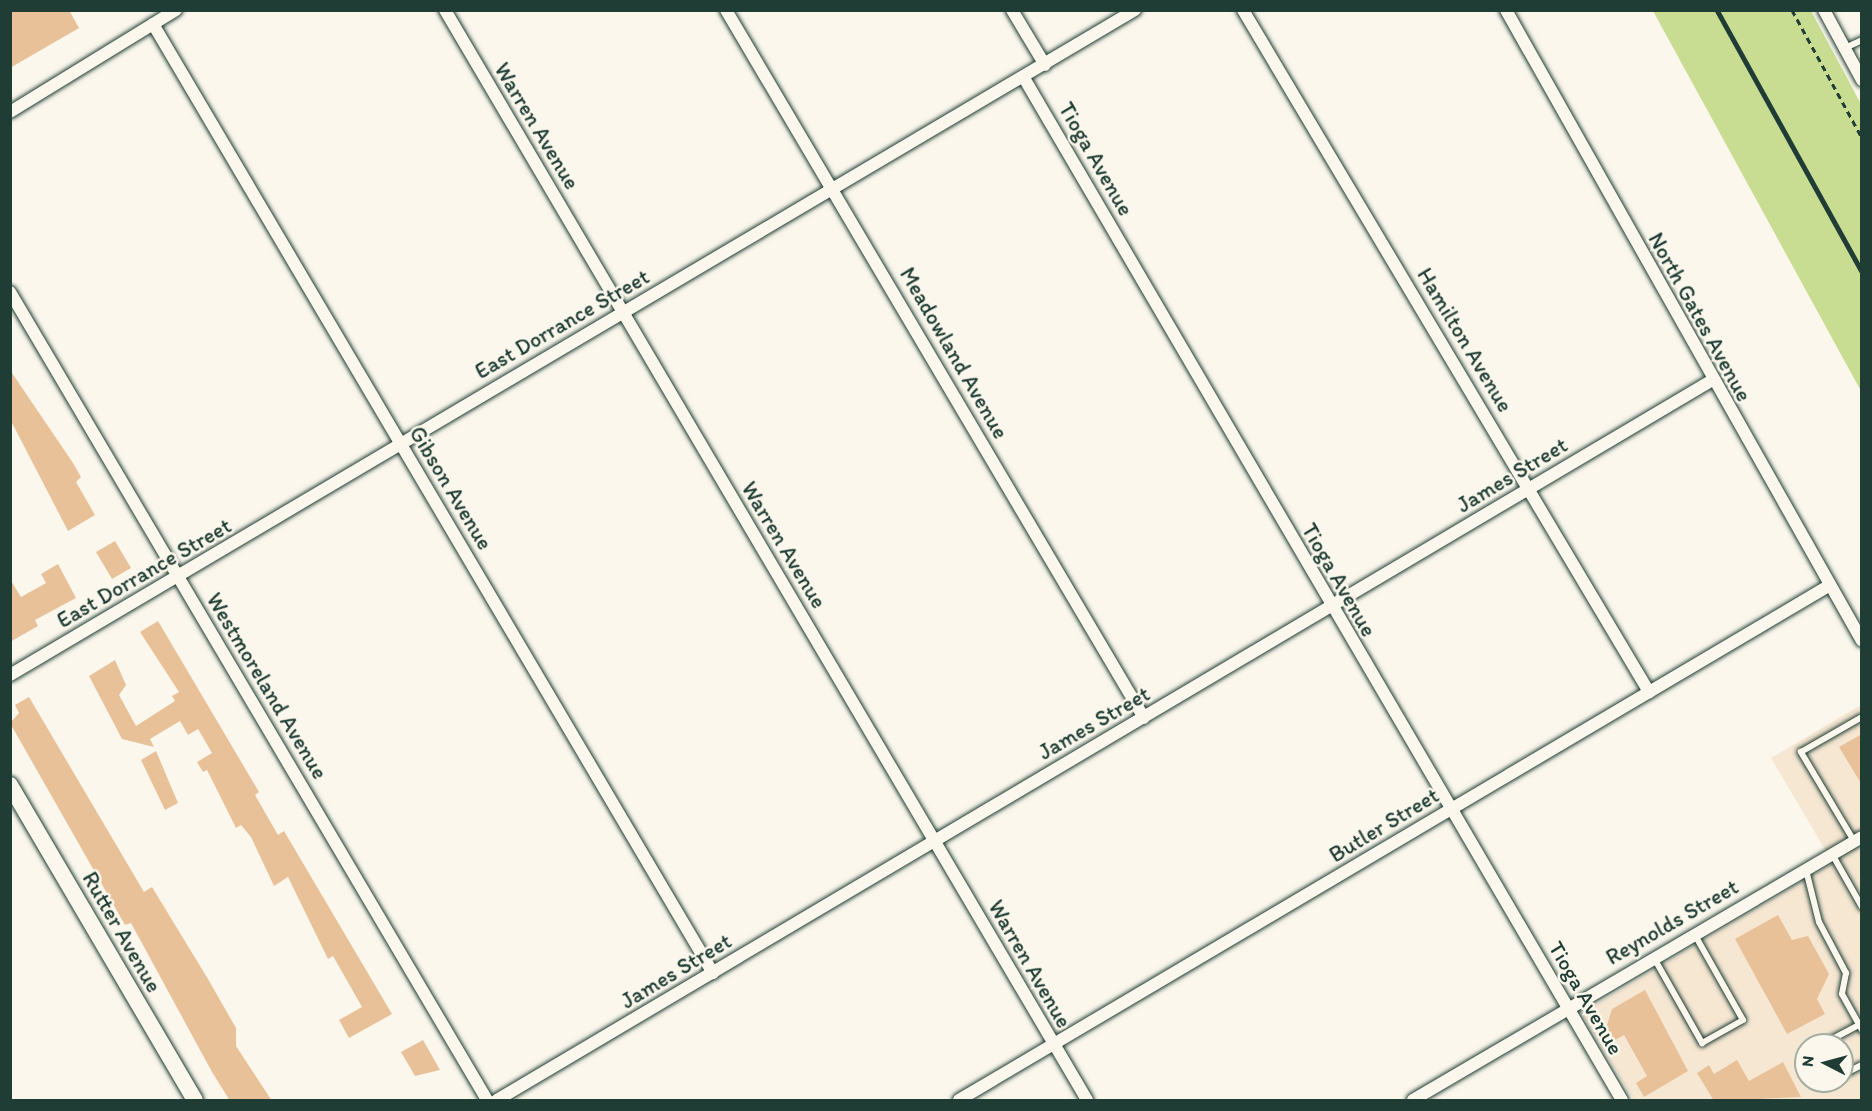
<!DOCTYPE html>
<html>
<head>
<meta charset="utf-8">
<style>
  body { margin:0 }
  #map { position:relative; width:1872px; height:1111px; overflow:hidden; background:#fbf7ec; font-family:Itim,sans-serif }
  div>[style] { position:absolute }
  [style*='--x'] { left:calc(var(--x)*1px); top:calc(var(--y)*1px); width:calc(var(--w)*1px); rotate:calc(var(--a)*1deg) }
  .built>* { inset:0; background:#f6e7d3 }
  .green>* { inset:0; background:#c8dd92 }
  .building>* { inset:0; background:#e9c199 }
  .path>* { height:3px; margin-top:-1.5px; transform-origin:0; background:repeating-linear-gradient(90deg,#1f3d34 0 6px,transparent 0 10.5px) }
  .roads { filter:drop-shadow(0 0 2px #1f3d34) drop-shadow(0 0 2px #1f3d34) }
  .lane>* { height:6px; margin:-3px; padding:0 3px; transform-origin:3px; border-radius:3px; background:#fbf7ec }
  .street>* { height:12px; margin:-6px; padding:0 6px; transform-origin:6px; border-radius:6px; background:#fbf7ec }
  .secondary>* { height:16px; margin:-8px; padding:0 8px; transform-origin:8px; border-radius:8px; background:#fbf7ec }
  .rail>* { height:4.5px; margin:-2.25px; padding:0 2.25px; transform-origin:2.25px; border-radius:2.25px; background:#1f3d34 }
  span { translate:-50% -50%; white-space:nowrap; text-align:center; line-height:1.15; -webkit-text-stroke:5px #fbf7ec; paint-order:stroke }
  .street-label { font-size:22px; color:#1f3d34 }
  .frame { position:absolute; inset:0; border:12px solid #1f3d34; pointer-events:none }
  .north { position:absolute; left:1794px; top:1033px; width:60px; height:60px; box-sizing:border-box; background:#fbf7ec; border:2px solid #a3ada2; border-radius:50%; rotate:276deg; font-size:16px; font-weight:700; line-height:24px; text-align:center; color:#1f3d34 }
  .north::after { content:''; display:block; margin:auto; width:21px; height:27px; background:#1f3d34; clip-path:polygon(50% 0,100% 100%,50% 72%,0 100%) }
</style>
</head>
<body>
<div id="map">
  <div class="built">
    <i style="clip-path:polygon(evenodd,1861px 705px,1861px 1100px,1634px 1100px,1581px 1013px,1833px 863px,1771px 758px,1861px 705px,1806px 1045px,1842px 1045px,1842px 1081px,1806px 1081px,1806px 1045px)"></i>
  </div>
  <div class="green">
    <i style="clip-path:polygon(1653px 11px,1811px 11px,1861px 104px,1861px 391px)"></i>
  </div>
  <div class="building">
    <i style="clip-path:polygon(10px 10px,69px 10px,79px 28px,10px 68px)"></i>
    <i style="clip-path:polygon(10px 370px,73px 463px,81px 477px,76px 482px,95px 515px,68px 531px,10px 419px)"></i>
    <i style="clip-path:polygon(115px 541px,131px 568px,112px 579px,96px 552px)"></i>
    <i style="clip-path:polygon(58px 564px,76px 598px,35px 620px,38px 626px,10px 642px,10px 579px,21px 597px,46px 583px,41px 574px)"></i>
    <i style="clip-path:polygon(158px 621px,259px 792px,255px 795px,278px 835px,284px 831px,392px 1014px,349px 1038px,339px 1020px,362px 1007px,333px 956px,328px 959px,288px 877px,274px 886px,251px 837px,241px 825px,236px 828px,207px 770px,203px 772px,197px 762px,212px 753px,198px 729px,188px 735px,180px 721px,150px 739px,154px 747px,122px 739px,89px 676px,115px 660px,126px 685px,119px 695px,136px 726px,175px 701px,172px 696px,179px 692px,140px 632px)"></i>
    <i style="clip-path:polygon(29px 697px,144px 892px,152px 887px,208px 979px,236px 1028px,236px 1046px,272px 1101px,230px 1101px,212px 1072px,131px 923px,125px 925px,10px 723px,19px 713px,15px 705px)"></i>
    <i style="clip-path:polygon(1862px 734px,1862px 785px,1839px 747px)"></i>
    <i style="clip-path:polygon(156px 751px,178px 803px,165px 810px,141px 760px)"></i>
    <i style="clip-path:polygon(1778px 915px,1792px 940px,1808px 936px,1829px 974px,1817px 999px,1825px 1014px,1787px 1034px,1735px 939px)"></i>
    <i style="clip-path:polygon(1645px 990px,1688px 1071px,1644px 1097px,1636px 1083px,1647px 1076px,1624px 1035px,1610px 1043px,1605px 1032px,1612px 1009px)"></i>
    <i style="clip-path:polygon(423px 1040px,440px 1070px,415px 1076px,401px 1052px)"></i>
    <i style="clip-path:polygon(1737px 1060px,1749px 1081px,1783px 1062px,1801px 1097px,1714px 1101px,1697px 1073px,1709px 1065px,1714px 1074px)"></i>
  </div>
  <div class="path">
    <i style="--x:1792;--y:10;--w:146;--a:61.3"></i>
  </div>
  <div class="roads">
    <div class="lane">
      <i style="--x:1845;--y:48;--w:19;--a:-25"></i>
      <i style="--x:1854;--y:841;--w:104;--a:-120.8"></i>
      <i style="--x:1801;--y:752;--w:70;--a:-29.8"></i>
      <i style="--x:1832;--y:854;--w:61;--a:60.5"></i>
      <i style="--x:1806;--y:870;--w:54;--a:76"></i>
      <i style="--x:1819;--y:922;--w:58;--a:62.1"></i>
      <i style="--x:1846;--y:973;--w:21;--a:101"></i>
      <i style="--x:1842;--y:994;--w:41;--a:60.9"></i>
      <i style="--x:1654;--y:958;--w:98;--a:60.5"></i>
      <i style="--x:1702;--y:1043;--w:47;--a:-29.3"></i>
      <i style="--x:1743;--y:1020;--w:98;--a:-119.5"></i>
      <i style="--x:1821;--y:1045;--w:43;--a:-27.8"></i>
      <i style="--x:1842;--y:1075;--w:22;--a:-27"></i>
    </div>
    <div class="street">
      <i style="--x:445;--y:10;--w:1265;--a:59.5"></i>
      <i style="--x:726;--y:10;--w:822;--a:59.44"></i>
      <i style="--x:1012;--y:10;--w:64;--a:59"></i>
      <i style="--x:1243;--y:10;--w:794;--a:59.23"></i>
      <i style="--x:1506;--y:10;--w:724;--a:60.57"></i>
      <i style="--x:1824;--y:10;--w:80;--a:61.5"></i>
      <i style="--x:153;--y:24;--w:1102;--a:59.46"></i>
      <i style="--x:1024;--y:78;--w:1184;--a:59.67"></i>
      <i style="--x:10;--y:112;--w:195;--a:-31.6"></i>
      <i style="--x:10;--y:292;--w:938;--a:59.44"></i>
      <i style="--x:10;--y:675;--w:1307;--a:-30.59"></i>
      <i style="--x:497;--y:1100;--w:1411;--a:-30.64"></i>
      <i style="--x:959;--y:1100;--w:1012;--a:-30.59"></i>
      <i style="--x:1413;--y:1100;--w:520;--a:-30.36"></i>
    </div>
    <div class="secondary">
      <i style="--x:10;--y:785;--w:365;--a:59.6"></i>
    </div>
  </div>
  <div class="rail">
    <i style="--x:1717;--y:10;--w:299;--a:61"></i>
  </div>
  <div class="street-label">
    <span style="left:537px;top:126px;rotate:59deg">Warren Avenue</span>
    <span style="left:1096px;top:159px;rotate:60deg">Tioga Avenue</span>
    <span style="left:1700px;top:317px;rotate:61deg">North Gates Avenue</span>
    <span style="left:562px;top:324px;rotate:-30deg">East Dorrance Street</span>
    <span style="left:1465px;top:340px;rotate:59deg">Hamilton Avenue</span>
    <span style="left:954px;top:353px;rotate:60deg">Meadowland Avenue</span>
    <span style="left:1512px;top:475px;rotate:-31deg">James Street</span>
    <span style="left:451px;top:488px;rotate:59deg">Gibson Avenue</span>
    <span style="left:784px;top:545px;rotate:59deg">Warren Avenue</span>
    <span style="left:144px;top:573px;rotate:-30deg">East Dorrance Street</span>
    <span style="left:1339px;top:580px;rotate:60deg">Tioga Avenue</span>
    <span style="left:267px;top:686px;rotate:59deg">Westmoreland Avenue</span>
    <span style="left:1094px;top:723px;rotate:-30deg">James Street</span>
    <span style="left:1384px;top:825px;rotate:-31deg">Butler Street</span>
    <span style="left:1672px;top:922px;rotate:-30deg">Reynolds Street</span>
    <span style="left:122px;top:932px;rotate:60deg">Rutter Avenue</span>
    <span style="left:1030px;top:964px;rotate:60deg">Warren Avenue</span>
    <span style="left:676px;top:971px;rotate:-31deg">James Street</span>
    <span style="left:1586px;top:998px;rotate:60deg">Tioga Avenue</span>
  </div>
  <div class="frame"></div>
  <div class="north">N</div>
</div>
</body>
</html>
